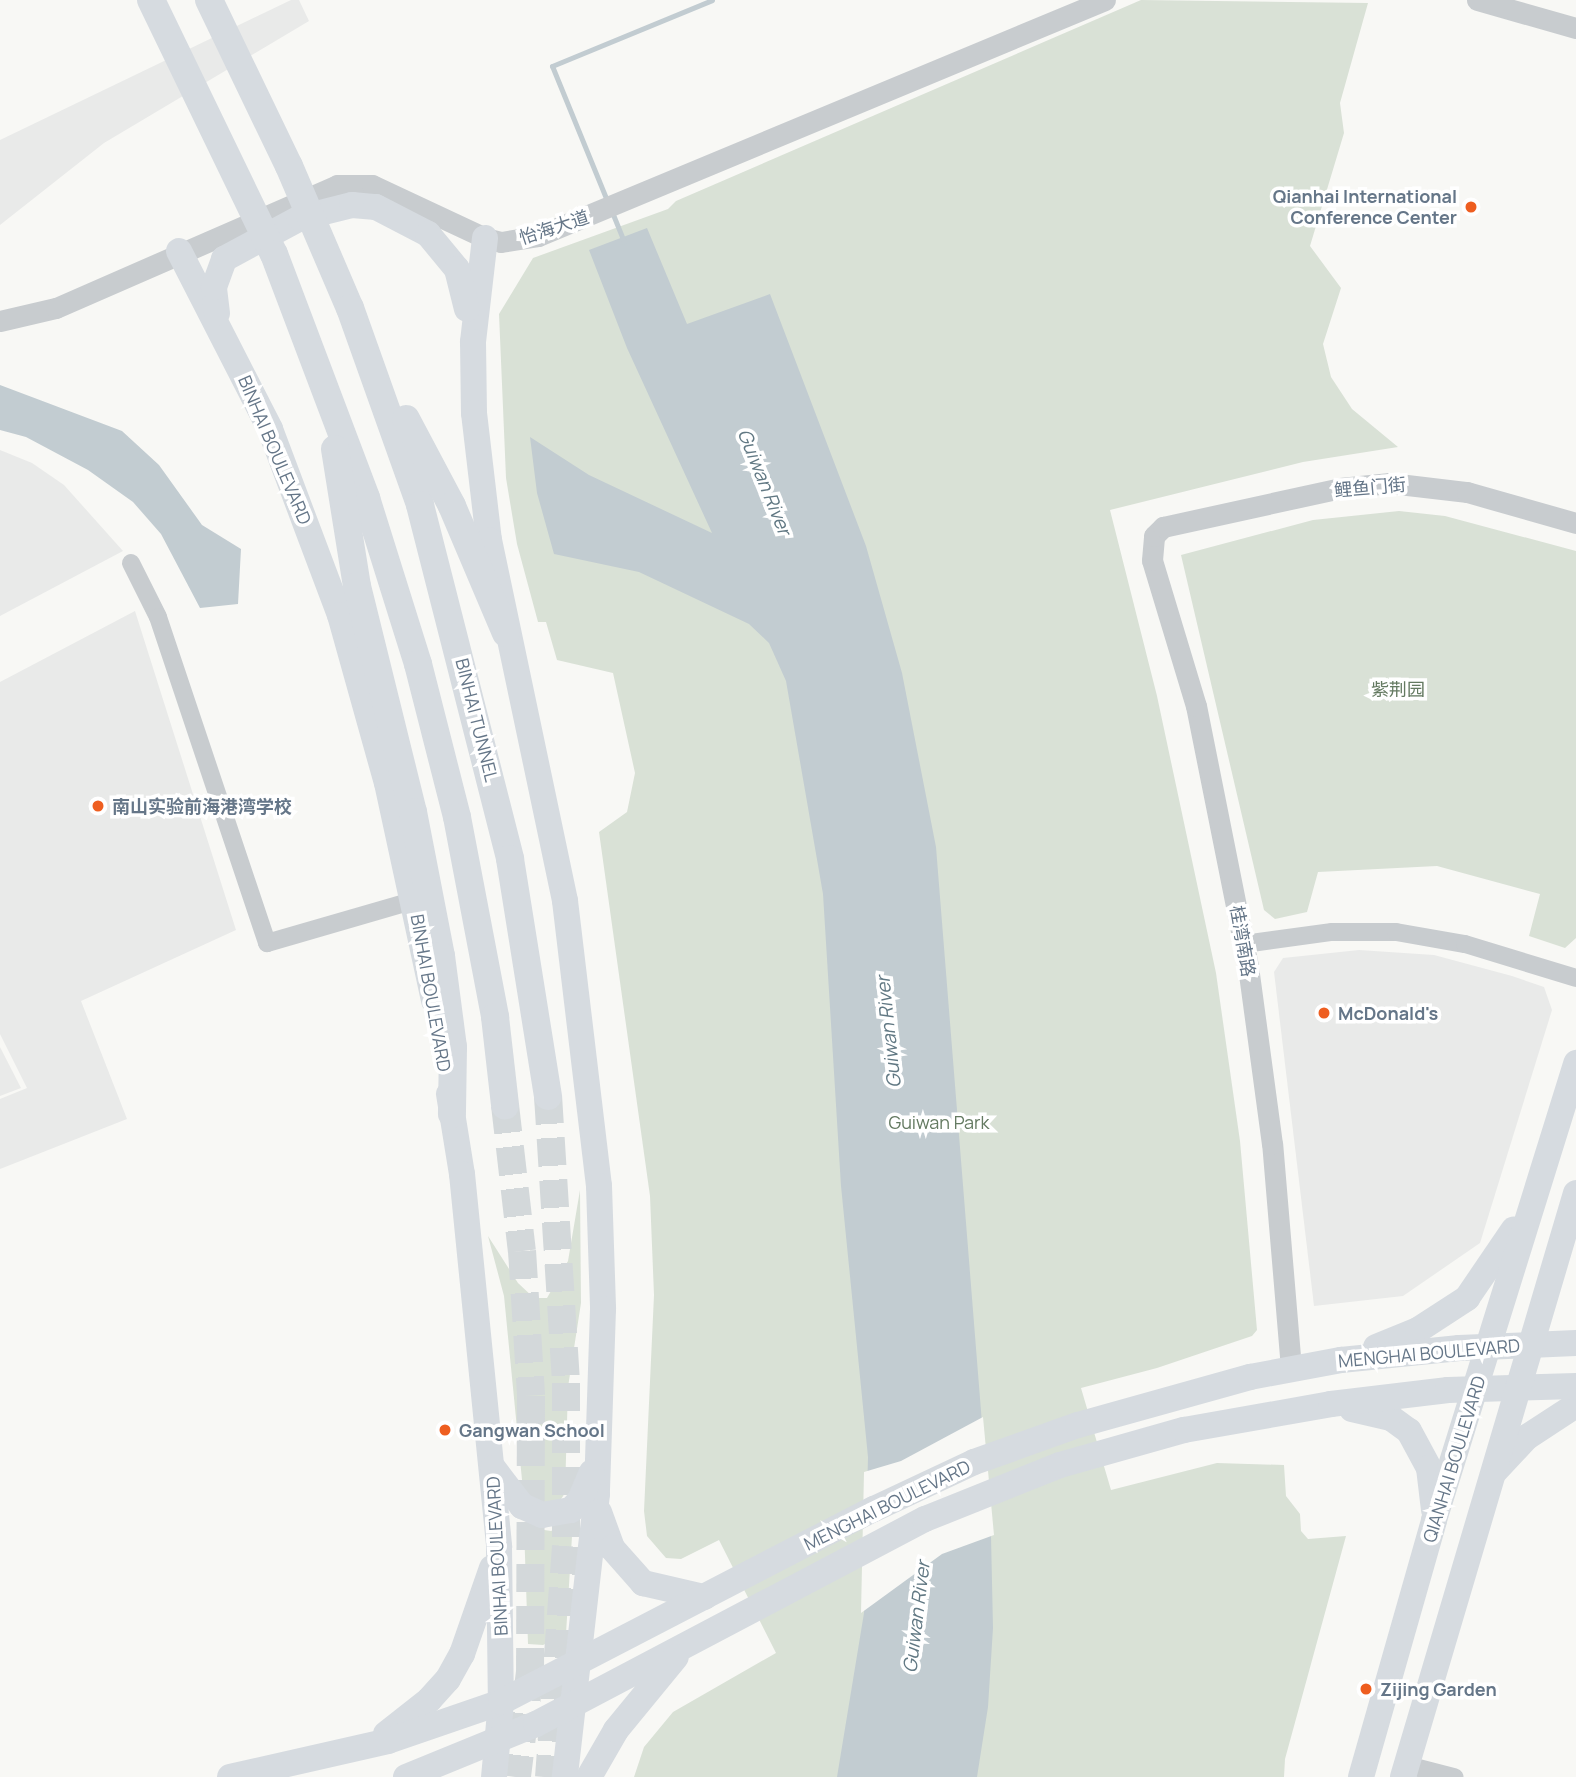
<!DOCTYPE html>
<html>
<head>
<meta charset="utf-8">
<style>
  body { margin:0 }
  #map { position:relative; width:1576px; height:1777px; overflow:hidden; background:#f8f8f5; font-family:Manrope,"Noto Sans SC",sans-serif }
  div>[style] { position:absolute }
  [style*='--x'] { left:calc(var(--x)*1px); top:calc(var(--y)*1px); width:calc(var(--w)*1px); rotate:calc(var(--a)*1deg) }
  .built>* { inset:0; background:#e9eae9 }
  .green>* { inset:0; background:#d9e1d6 }
  .water>* { inset:0; background:#c2ccd1 }
  .pier>* { inset:0; background:#f8f8f5 }
  .stream>* { height:5px; margin:-2.5px; padding:0 2.5px; transform-origin:2.5px; border-radius:2.5px; background:#c2ccd1 }
  .trunk-tunnel>* { height:28px; margin-top:-14px; transform-origin:0; background:repeating-linear-gradient(90deg,#d3d8da 0 28px,transparent 0 42px) }
  .minor>* { height:18px; margin:-9px; padding:0 9px; transform-origin:9px; border-radius:9px; background:#c8cccf }
  .tertiary>* { height:21px; margin:-10.5px; padding:0 10.5px; transform-origin:10.5px; border-radius:10.5px; background:#c8cccf }
  .primary>* { height:26px; margin:-13px; padding:0 13px; transform-origin:13px; border-radius:13px; background:#d6dbe0 }
  .trunk>* { height:28px; margin:-14px; padding:0 14px; transform-origin:14px; border-radius:14px; background:#d6dbe0 }
  .dots>* { width:19px; height:19px; translate:-50% -50%; box-sizing:border-box; border:4px solid #fff; border-radius:50% }
  span { translate:-50% -50%; white-space:nowrap; text-align:center; line-height:1.15; -webkit-text-stroke:7px #fff; paint-order:stroke }
  .poi-label { font-size:18px; color:#657688; font-weight:700 }
  .right { translate:-100% -50%; text-align:right }
  .left { translate:0 -50%; text-align:left }
  .street-label { font-size:18px; color:#657688 }
  .park-label { font-size:18px; color:#647a61 }
  .water-label { font-size:19px; color:#617883; font-style:italic }
</style>
</head>
<body>
<div id="map">
  <div class="built">
    <i style="clip-path:polygon(291px 0,299px 0,309px 21px,104px 143px,0 225px,0 140px)"></i>
    <i style="clip-path:polygon(0 450px,32px 463px,64px 485px,123px 551px,0 616px)"></i>
    <i style="clip-path:polygon(135px 611px,236px 930px,81px 1001px,127px 1119px,0 1169px,0 1099px,27px 1088px,0 1034px,0 682px)"></i>
    <i style="clip-path:polygon(1359px 950px,1434px 955px,1512px 976px,1544px 987px,1552px 1010px,1480px 1243px,1403px 1296px,1314px 1306px,1274px 972px,1283px 958px)"></i>
    <i style="clip-path:polygon(0 1047px,21px 1088px,0 1096px)"></i>
  </div>
  <div class="green">
    <i style="clip-path:polygon(1141px 0,1368px 3px,1340px 103px,1344px 133px,1310px 246px,1341px 288px,1323px 344px,1331px 377px,1352px 409px,1398px 447px,1303px 462px,1110px 510px,1157px 696px,1216px 973px,1240px 1141px,1257px 1330px,1252px 1336px,1157px 1368px,1081px 1388px,1111px 1490px,1217px 1463px,1284px 1465px,1286px 1496px,1300px 1514px,1301px 1531px,1308px 1539px,1346px 1536px,1285px 1759px,1284px 1777px,634px 1777px,644px 1747px,673px 1712px,776px 1653px,719px 1540px,681px 1559px,666px 1558px,647px 1536px,644px 1511px,654px 1295px,650px 1196px,599px 832px,627px 812px,635px 773px,613px 673px,557px 660px,546px 622px,538px 622px,517px 544px,506px 478px,499px 314px,533px 258px,668px 209px,676px 201px)"></i>
    <i style="clip-path:polygon(1399px 511px,1445px 516px,1576px 551px,1576px 938px,1565px 948px,1529px 936px,1540px 894px,1437px 866px,1318px 872px,1307px 912px,1275px 919px,1264px 910px,1181px 555px,1313px 520px)"></i>
    <i style="clip-path:polygon(580px 1190px,581px 1303px,568px 1387px,565px 1493px,552px 1513px,523px 1490px,504px 1296px,488px 1236px,518px 1283px,534px 1298px,547px 1298px,568px 1261px)"></i>
    <i style="clip-path:polygon(573px 1520px,566px 1634px,543px 1645px,528px 1644px,524px 1527px,551px 1531px)"></i>
  </div>
  <div class="water">
    <i style="clip-path:polygon(647px 228px,687px 324px,770px 294px,866px 546px,902px 673px,936px 847px,991px 1536px,993px 1628px,988px 1707px,977px 1777px,837px 1777px,864px 1613px,868px 1457px,841px 1186px,823px 894px,786px 681px,769px 643px,749px 624px,639px 572px,554px 554px,537px 493px,530px 437px,589px 475px,712px 533px,627px 348px,589px 250px)"></i>
    <i style="clip-path:polygon(0 385px,122px 431px,159px 465px,202px 525px,241px 549px,238px 604px,200px 608px,161px 534px,133px 502px,88px 470px,26px 437px,0 430px)"></i>
  </div>
  <div class="pier">
    <i style="clip-path:polygon(983px 1417px,994px 1535px,942px 1554px,861px 1613px,864px 1472px,901px 1461px)"></i>
  </div>
  <div class="stream">
    <i style="--x:608;--y:203;--w:148;--a:-112.2"></i>
    <i style="--x:552;--y:66;--w:173;--a:-22.4"></i>
    <i style="--x:612;--y:212;--w:32;--a:68"></i>
  </div>
  <div class="trunk-tunnel">
    <i style="--x:548;--y:1096;--w:288;--a:86.4"></i>
    <i style="--x:566;--y:1383;--w:163;--a:90"></i>
    <i style="--x:566;--y:1546;--w:232;--a:94.2"></i>
    <i style="--x:505;--y:1105;--w:147;--a:83.4"></i>
    <i style="--x:522;--y:1251;--w:145;--a:86.4"></i>
    <i style="--x:531;--y:1396;--w:276;--a:90.2"></i>
    <i style="--x:530;--y:1672;--w:106;--a:97.1"></i>
  </div>
  <div class="minor">
    <i style="--x:131;--y:563;--w:60;--a:63.4"></i>
    <i style="--x:158;--y:617;--w:344;--a:71.5"></i>
    <i style="--x:267;--y:943;--w:154;--a:-16.2"></i>
    <i style="--x:1244;--y:944;--w:89;--a:-7.8"></i>
    <i style="--x:1332;--y:932;--w:64;--a:0"></i>
    <i style="--x:1396;--y:932;--w:70;--a:9.9"></i>
    <i style="--x:1465;--y:944;--w:116;--a:17"></i>
    <i style="--x:1407;--y:1765;--w:49;--a:14.3"></i>
  </div>
  <div class="tertiary">
    <i style="--x:1477;--y:0;--w:103;--a:15.8"></i>
    <i style="--x:0;--y:321;--w:57;--a:-13.1"></i>
    <i style="--x:56;--y:308;--w:307;--a:-23.6"></i>
    <i style="--x:337;--y:185;--w:35;--a:0"></i>
    <i style="--x:372;--y:185;--w:125;--a:25.1"></i>
    <i style="--x:485;--y:238;--w:16;--a:14"></i>
    <i style="--x:501;--y:242;--w:37;--a:-9"></i>
    <i style="--x:538;--y:236;--w:614;--a:-22.6"></i>
    <i style="--x:1291;--y:1368;--w:225;--a:-94.8"></i>
    <i style="--x:1272;--y:1144;--w:180;--a:-97.7"></i>
    <i style="--x:1248;--y:966;--w:265;--a:-101.3"></i>
    <i style="--x:1196;--y:706;--w:152;--a:-106.8"></i>
    <i style="--x:1152;--y:560;--w:24;--a:-85"></i>
    <i style="--x:1154;--y:536;--w:13;--a:-45"></i>
    <i style="--x:1163;--y:527;--w:181;--a:-12.4"></i>
    <i style="--x:1340;--y:488;--w:50;--a:-5.7"></i>
    <i style="--x:1390;--y:483;--w:78;--a:6.7"></i>
    <i style="--x:1467;--y:492;--w:113;--a:15.9"></i>
  </div>
  <div class="primary">
    <i style="--x:485;--y:238;--w:105;--a:96.6"></i>
    <i style="--x:473;--y:342;--w:71;--a:89.2"></i>
    <i style="--x:474;--y:413;--w:128;--a:83.3"></i>
    <i style="--x:489;--y:540;--w:369;--a:78.1"></i>
    <i style="--x:565;--y:901;--w:287;--a:83.2"></i>
    <i style="--x:599;--y:1186;--w:123;--a:88.1"></i>
    <i style="--x:603;--y:1309;--w:185;--a:91.9"></i>
    <i style="--x:597;--y:1494;--w:285;--a:96.5"></i>
    <i style="--x:179;--y:251;--w:200;--a:62.9"></i>
    <i style="--x:270;--y:429;--w:199;--a:69.4"></i>
    <i style="--x:340;--y:615;--w:174;--a:74.4"></i>
    <i style="--x:387;--y:783;--w:223;--a:77.8"></i>
    <i style="--x:217;--y:313;--w:26;--a:-97"></i>
    <i style="--x:214;--y:287;--w:30;--a:-70"></i>
    <i style="--x:224;--y:259;--w:86;--a:-28.3"></i>
    <i style="--x:300;--y:218;--w:54;--a:-14"></i>
    <i style="--x:352;--y:205;--w:24;--a:5"></i>
    <i style="--x:376;--y:207;--w:59;--a:27.4"></i>
    <i style="--x:428;--y:234;--w:45;--a:50.4"></i>
    <i style="--x:457;--y:269;--w:41;--a:76"></i>
    <i style="--x:449;--y:1094;--w:81;--a:80.8"></i>
    <i style="--x:462;--y:1174;--w:375;--a:84.3"></i>
    <i style="--x:499;--y:1547;--w:155;--a:89.3"></i>
    <i style="--x:501;--y:1702;--w:75;--a:95.3"></i>
    <i style="--x:1376;--y:1347;--w:45;--a:-22"></i>
    <i style="--x:1418;--y:1330;--w:59;--a:-33.1"></i>
    <i style="--x:1467;--y:1298;--w:83;--a:-55.7"></i>
    <i style="--x:1352;--y:1409;--w:40;--a:13"></i>
    <i style="--x:1391;--y:1418;--w:22;--a:36"></i>
    <i style="--x:1409;--y:1431;--w:42;--a:61.6"></i>
    <i style="--x:1429;--y:1468;--w:42;--a:83.2"></i>
    <i style="--x:493;--y:1468;--w:48;--a:52.7"></i>
    <i style="--x:522;--y:1506;--w:22;--a:24"></i>
    <i style="--x:542;--y:1515;--w:29;--a:-10"></i>
    <i style="--x:571;--y:1510;--w:13;--a:-48"></i>
    <i style="--x:580;--y:1500;--w:30;--a:-67"></i>
    <i style="--x:1496;--y:1470;--w:45;--a:-46.8"></i>
    <i style="--x:1527;--y:1437;--w:59;--a:-33.1"></i>
    <i style="--x:599;--y:1512;--w:38;--a:70"></i>
    <i style="--x:612;--y:1548;--w:47;--a:48.5"></i>
    <i style="--x:643;--y:1583;--w:63;--a:12.9"></i>
    <i style="--x:386;--y:1734;--w:55;--a:-38.3"></i>
    <i style="--x:429;--y:1700;--w:28;--a:-48"></i>
    <i style="--x:448;--y:1679;--w:29;--a:-61"></i>
    <i style="--x:462;--y:1654;--w:91;--a:-70.8"></i>
    <i style="--x:230;--y:1777;--w:162;--a:-12.8"></i>
    <i style="--x:388;--y:1741;--w:120;--a:-19"></i>
    <i style="--x:501;--y:1702;--w:420;--a:-27.4"></i>
    <i style="--x:874;--y:1509;--w:110;--a:-25.2"></i>
    <i style="--x:974;--y:1462;--w:110;--a:-19.6"></i>
    <i style="--x:1078;--y:1425;--w:179;--a:-15.6"></i>
    <i style="--x:1250;--y:1377;--w:93;--a:-10.6"></i>
    <i style="--x:1341;--y:1360;--w:119;--a:-5.8"></i>
    <i style="--x:1459;--y:1348;--w:117;--a:-2.4"></i>
    <i style="--x:406;--y:1777;--w:140;--a:-22.2"></i>
    <i style="--x:536;--y:1724;--w:440;--a:-27.8"></i>
    <i style="--x:925;--y:1519;--w:145;--a:-21.8"></i>
    <i style="--x:1060;--y:1465;--w:129;--a:-15.8"></i>
    <i style="--x:1184;--y:1430;--w:149;--a:-10"></i>
    <i style="--x:1331;--y:1404;--w:118;--a:-6.8"></i>
    <i style="--x:1448;--y:1390;--w:128;--a:-1.8"></i>
    <i style="--x:589;--y:1777;--w:54;--a:-60.1"></i>
    <i style="--x:616;--y:1730;--w:94;--a:-50.6"></i>
    <i style="--x:1361;--y:1777;--w:267;--a:-74.1"></i>
    <i style="--x:1434;--y:1520;--w:479;--a:-72.7"></i>
    <i style="--x:1403;--y:1777;--w:609;--a:-73.5"></i>
  </div>
  <div class="trunk">
    <i style="--x:151;--y:0;--w:282;--a:64.2"></i>
    <i style="--x:274;--y:254;--w:261;--a:69.3"></i>
    <i style="--x:366;--y:498;--w:174;--a:72.6"></i>
    <i style="--x:418;--y:664;--w:158;--a:75.7"></i>
    <i style="--x:457;--y:817;--w:204;--a:79.2"></i>
    <i style="--x:495;--y:1017;--w:89;--a:83.5"></i>
    <i style="--x:209;--y:0;--w:184;--a:64.3"></i>
    <i style="--x:289;--y:166;--w:155;--a:66.8"></i>
    <i style="--x:350;--y:308;--w:209;--a:70.4"></i>
    <i style="--x:420;--y:505;--w:365;--a:75.7"></i>
    <i style="--x:510;--y:859;--w:240;--a:80.9"></i>
    <i style="--x:406;--y:419;--w:98;--a:62.1"></i>
    <i style="--x:452;--y:506;--w:138;--a:67"></i>
    <i style="--x:335;--y:449;--w:139;--a:80.9"></i>
    <i style="--x:357;--y:586;--w:233;--a:76.1"></i>
    <i style="--x:413;--y:812;--w:147;--a:79"></i>
    <i style="--x:441;--y:956;--w:92;--a:82.5"></i>
    <i style="--x:453;--y:1047;--w:67;--a:90.9"></i>
  </div>
  <div class="dots">
    <i style="left:1471px;top:207px;background:#ee5e20"></i>
    <i style="left:98px;top:806px;background:#ee5e20"></i>
    <i style="left:1324px;top:1013px;background:#ee5e20"></i>
    <i style="left:445px;top:1430px;background:#ee5e20"></i>
    <i style="left:1366px;top:1689px;background:#ee5e20"></i>
  </div>
  <div class="poi-label">
    <span class="right" style="left:1457px;top:207px">Qianhai International<br>Conference Center</span>
    <span class="left" style="left:112px;top:806px">南山实验前海港湾学校</span>
    <span class="left" style="left:1338px;top:1013px">McDonald's</span>
    <span class="left" style="left:459px;top:1430px">Gangwan School</span>
    <span class="left" style="left:1380px;top:1689px">Zijing Garden</span>
  </div>
  <div class="street-label">
    <span style="left:554px;top:227px;rotate:-18deg">怡海大道</span>
    <span style="left:275px;top:450px;rotate:67deg">BINHAI BOULEVARD</span>
    <span style="left:1370px;top:487px;rotate:-5deg">鲤鱼门街</span>
    <span style="left:477px;top:720px;rotate:76deg">BINHAI TUNNEL</span>
    <span style="left:1243px;top:941px;rotate:80deg">桂湾南路</span>
    <span style="left:431px;top:993px;rotate:80deg">BINHAI BOULEVARD</span>
    <span style="left:1429px;top:1353px;rotate:-5deg">MENGHAI BOULEVARD</span>
    <span style="left:1454px;top:1459px;rotate:-73deg">QIANHAI BOULEVARD</span>
    <span style="left:887px;top:1505px;rotate:-26deg">MENGHAI BOULEVARD</span>
    <span style="left:497px;top:1556px;rotate:-93deg">BINHAI BOULEVARD</span>
  </div>
  <div class="park-label">
    <span style="left:1398px;top:689px">紫荆园</span>
    <span style="left:939px;top:1122px">Guiwan Park</span>
  </div>
  <div class="water-label">
    <span style="left:764px;top:482px;rotate:68deg">Guiwan River</span>
    <span style="left:889px;top:1032px;rotate:-96deg">Guiwan River</span>
    <span style="left:917px;top:1617px;rotate:-83deg">Guiwan River</span>
  </div>
</div>
</body>
</html>
